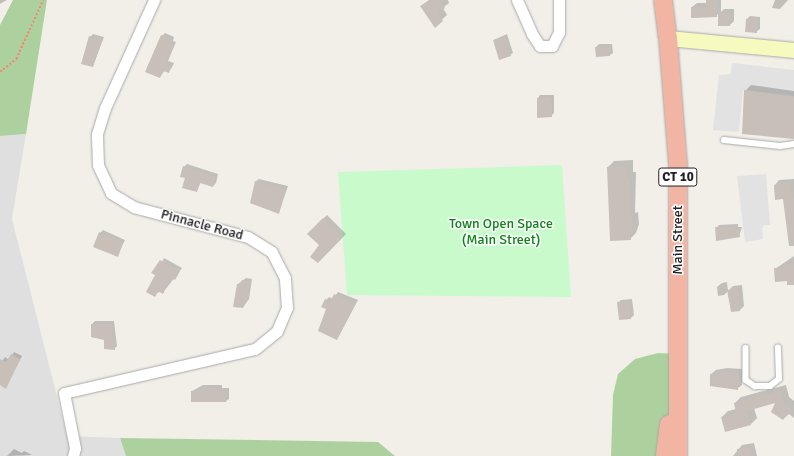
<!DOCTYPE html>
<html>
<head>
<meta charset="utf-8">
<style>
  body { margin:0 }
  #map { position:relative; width:794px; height:456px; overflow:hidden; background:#f2efe9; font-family:Signika,sans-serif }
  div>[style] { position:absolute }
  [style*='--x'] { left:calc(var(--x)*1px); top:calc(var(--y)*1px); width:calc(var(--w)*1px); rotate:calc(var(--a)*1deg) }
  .residential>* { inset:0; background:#e0dfdf }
  .forest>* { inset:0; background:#add19e }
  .park>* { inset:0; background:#c8facc }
  .parking>* { inset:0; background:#e2e2e2 }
  .shadow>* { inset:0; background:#0003 }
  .building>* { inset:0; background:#c7bfb8 }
  .path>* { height:1.5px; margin-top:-0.75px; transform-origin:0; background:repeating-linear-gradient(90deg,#fa8072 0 2px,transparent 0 4px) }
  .roads { filter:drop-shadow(0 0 1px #a9a9a9) drop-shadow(0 0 1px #a9a9a9) }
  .service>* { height:5.5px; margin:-2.75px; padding:0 2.75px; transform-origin:2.75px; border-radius:2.75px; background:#fff }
  .minor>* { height:11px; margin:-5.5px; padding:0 5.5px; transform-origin:5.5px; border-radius:5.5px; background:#fff }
  .secondary>* { height:15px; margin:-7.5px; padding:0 7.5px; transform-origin:7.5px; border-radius:7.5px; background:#f7fabf }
  .trunk>* { height:18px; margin:-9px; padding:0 9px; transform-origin:9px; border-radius:9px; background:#f2b4a3 }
  span { translate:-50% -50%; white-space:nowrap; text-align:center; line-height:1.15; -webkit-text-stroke:3px #fff; paint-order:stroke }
  .shield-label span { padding:1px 3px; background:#fff; border:1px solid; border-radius:3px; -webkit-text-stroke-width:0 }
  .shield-label { font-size:13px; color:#222; font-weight:700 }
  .park-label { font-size:14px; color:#0c8416 }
  .street-label { font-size:14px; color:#222 }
</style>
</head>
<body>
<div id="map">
  <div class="residential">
    <i style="clip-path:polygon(26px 134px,12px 219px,67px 436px,120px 438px,126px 456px,0 456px,0 136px)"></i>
  </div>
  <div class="forest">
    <i style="clip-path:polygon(13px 0,47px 0,26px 134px,0 136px,0 25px)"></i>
    <i style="clip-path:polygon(658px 353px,678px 354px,678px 456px,611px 456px,613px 395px,618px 374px,635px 359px)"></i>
    <i style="clip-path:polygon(120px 438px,378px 442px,395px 456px,126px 456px)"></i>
  </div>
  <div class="park">
    <i style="clip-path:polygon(562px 165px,571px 297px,347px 295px,338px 172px)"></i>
  </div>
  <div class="parking">
    <i style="clip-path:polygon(732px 63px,794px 70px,794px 96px,743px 90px,739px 132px,713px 130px,719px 75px,731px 74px)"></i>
    <i style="clip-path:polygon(766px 174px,770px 225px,764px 225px,762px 229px,763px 239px,745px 242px,737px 176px)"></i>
  </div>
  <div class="shadow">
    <i style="clip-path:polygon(0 0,7px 0,0 4px)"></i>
    <i style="clip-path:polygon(429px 0,448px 0,449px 3px,443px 8px,447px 15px,435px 26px,421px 6px)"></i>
    <i style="clip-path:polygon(707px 0,721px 0,721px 12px,724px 9px,734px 9px,734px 21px,730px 25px,719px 13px,716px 16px,692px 7px,697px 3px,707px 3px)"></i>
    <i style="clip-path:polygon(775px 0,788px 0,780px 9px,772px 8px)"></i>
    <i style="clip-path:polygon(750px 16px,760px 17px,760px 29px,757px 31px,747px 19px)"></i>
    <i style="clip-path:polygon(165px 33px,174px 37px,173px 41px,176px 42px,168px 61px,174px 63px,171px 69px,168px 72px,165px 70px,160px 77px,162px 36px)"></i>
    <i style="clip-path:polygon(93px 34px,104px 37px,93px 66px,90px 37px)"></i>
    <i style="clip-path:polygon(507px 34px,513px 53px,510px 55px,494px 40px)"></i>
    <i style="clip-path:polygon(599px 44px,612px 44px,613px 53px,610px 55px,596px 47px)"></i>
    <i style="clip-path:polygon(751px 85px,794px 91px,794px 138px,745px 91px)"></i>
    <i style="clip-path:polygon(540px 95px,554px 95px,554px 113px,551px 116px,538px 98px)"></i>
    <i style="clip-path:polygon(633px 160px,633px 172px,636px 172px,635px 213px,638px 212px,639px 224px,636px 233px,630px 239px,608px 167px,614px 161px)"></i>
    <i style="clip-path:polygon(187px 164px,218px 174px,216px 183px,213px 186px,201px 182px,196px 191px,186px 178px,184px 167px)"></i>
    <i style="clip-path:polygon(259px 179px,288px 186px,279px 212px,256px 181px)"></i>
    <i style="clip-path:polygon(794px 179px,794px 236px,784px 197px,775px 185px,779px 180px)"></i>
    <i style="clip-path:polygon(327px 215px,346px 234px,318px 262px,320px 245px,308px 234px)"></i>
    <i style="clip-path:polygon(738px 224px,738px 227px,742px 227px,739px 236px,717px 240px,716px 228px,719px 225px)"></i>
    <i style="clip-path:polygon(103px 230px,125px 240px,117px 256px,100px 233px)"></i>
    <i style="clip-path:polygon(794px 256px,794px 284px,775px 269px)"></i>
    <i style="clip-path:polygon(164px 258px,182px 268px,165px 290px,157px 293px,156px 275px)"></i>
    <i style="clip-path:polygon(246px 278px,252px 279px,249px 299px,243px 307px,238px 284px)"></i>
    <i style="clip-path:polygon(727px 282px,728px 291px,733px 286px,742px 285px,744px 306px,740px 310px,728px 291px,724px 295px,718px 296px,717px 287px,722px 283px)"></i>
    <i style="clip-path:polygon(338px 292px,358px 300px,337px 339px,326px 300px,329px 297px,333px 299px)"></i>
    <i style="clip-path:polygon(632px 299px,634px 315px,631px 318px,618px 303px,621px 300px)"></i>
    <i style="clip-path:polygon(95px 321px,114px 321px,117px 346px,114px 349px,105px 339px,92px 336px,92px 324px)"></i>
    <i style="clip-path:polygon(14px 352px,22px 356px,6px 387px,0 384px,0 365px,5px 357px,9px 360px)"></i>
    <i style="clip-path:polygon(727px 368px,742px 369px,742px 385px,737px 389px,711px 374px,716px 370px)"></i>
    <i style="clip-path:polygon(203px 385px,222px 385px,222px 388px,229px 388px,229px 399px,226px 401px,192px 391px)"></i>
    <i style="clip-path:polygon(786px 385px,789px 397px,794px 401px,794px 418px,789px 414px,783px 419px,777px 401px,754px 408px,757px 418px,751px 424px,722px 417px,728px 411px,736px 409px,735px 403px,741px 397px)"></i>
    <i style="clip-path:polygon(754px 443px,757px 456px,733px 456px,742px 445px)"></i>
    <i style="clip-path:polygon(14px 449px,22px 453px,24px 451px,32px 455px,7px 456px)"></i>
  </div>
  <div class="building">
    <i style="clip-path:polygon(430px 0,441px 0,445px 8px,438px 12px,443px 21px,435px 28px,420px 6px)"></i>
    <i style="clip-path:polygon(706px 0,717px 0,717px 17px,691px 18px,691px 7px,706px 7px)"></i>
    <i style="clip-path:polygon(718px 13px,730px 13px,730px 26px,718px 26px)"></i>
    <i style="clip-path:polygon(746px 19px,758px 19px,757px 33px,745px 32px)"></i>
    <i style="clip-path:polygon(161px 35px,172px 40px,171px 44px,174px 45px,166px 64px,171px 66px,169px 73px,163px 71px,160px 78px,145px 72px)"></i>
    <i style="clip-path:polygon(89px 36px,102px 40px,93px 67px,81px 64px)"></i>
    <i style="clip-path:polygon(505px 36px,511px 56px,499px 60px,493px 40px)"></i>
    <i style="clip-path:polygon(610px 46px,610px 56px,596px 57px,595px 47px)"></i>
    <i style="clip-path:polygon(744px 90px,794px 97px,794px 139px,742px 134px)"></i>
    <i style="clip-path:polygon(551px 97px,552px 117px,537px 118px,537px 98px)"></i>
    <i style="clip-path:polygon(183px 166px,216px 177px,213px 187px,200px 183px,197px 192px,182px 188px,185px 178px,180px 177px)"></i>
    <i style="clip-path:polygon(627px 166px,627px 178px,630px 178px,630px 218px,632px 218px,633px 231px,630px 231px,631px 240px,610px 241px,607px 167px)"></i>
    <i style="clip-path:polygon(255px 181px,286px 189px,279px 214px,250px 203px)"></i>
    <i style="clip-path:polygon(790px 183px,792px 198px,794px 198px,794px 246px,789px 246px,783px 199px,775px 200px,774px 185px)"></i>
    <i style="clip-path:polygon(323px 218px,343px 237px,318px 263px,310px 257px,319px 245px,307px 234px)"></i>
    <i style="clip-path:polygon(715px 227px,735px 227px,735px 229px,739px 229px,740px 237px,716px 241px)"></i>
    <i style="clip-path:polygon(99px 232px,123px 243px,118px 257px,93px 247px)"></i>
    <i style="clip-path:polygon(160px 260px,180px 271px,175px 280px,171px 278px,163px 294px,158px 291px,155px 297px,146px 292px,155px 275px,151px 273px)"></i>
    <i style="clip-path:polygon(784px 264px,794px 264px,794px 285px,787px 285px,787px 281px,775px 282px,774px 268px,784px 268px)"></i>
    <i style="clip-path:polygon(242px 280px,249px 281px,249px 297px,243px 308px,233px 307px,237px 284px,241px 284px)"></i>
    <i style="clip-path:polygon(738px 289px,740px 311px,731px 312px,727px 290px)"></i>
    <i style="clip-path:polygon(334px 294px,356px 303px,337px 340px,318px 331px,326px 309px,321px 307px,325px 299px,330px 302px)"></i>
    <i style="clip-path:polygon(630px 301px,631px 319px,619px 320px,617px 302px)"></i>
    <i style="clip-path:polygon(91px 324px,112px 324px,115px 350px,104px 349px,104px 340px,91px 337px)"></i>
    <i style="clip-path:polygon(11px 354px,20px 359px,6px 389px,0 385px,0 359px,6px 362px)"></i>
    <i style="clip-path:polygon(721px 372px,738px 373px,738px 390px,710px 386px,710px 374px,721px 374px)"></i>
    <i style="clip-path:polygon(200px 387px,220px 388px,219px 391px,226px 391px,226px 402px,191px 402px,191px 391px,200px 391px)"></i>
    <i style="clip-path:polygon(780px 391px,784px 403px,791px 410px,783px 420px,771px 412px,775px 403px,747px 411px,751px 425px,725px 432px,721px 417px,736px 413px,734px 403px)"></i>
    <i style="clip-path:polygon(750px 447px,752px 456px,738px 456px,737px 449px)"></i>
  </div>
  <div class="path">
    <i style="--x:0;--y:72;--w:21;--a:-39"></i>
    <i style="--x:16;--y:59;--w:65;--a:-65.4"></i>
  </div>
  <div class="roads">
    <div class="service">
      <i style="--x:724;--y:140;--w:56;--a:6.1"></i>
      <i style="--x:780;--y:146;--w:14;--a:-8"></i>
      <i style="--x:746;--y:348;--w:32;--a:90"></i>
      <i style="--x:746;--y:380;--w:11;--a:34"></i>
      <i style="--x:755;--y:386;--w:15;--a:0"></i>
      <i style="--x:770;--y:386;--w:11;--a:-38"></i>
      <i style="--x:779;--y:379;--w:31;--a:-92"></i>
    </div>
    <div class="minor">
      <i style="--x:517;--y:0;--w:37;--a:66"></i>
      <i style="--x:532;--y:34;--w:14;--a:56"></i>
      <i style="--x:540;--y:46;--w:12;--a:0"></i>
      <i style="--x:552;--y:46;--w:16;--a:-63"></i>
      <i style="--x:559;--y:32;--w:32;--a:-90"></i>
      <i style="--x:73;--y:456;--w:8;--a:-76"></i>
      <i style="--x:75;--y:448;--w:56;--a:-101.3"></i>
      <i style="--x:64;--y:393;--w:196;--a:-13"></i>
      <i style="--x:255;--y:349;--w:28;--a:-39"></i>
      <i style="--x:277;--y:331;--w:25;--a:-67"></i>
      <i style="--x:287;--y:308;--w:30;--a:-94"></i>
      <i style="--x:285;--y:278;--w:29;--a:-117"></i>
      <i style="--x:272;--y:252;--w:28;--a:-148"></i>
      <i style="--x:248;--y:237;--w:118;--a:-165.3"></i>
      <i style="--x:134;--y:207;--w:27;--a:-149"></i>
      <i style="--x:111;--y:193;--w:31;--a:-115"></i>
      <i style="--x:98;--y:165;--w:31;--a:-92"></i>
      <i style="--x:97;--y:134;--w:27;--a:-73"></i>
      <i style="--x:105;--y:108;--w:119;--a:-65.6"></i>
    </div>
    <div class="secondary">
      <i style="--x:668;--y:38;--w:127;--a:5.4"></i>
    </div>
    <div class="trunk">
      <i style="--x:663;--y:0;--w:38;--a:83"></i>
      <i style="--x:668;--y:38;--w:126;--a:85.5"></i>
      <i style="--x:678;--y:164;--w:292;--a:90"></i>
      <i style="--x:665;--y:456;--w:32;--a:-83"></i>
    </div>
  </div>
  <div class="shield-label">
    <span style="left:678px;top:177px">CT 10</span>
  </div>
  <div class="park-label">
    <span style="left:501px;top:232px">Town Open Space<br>(Main Street)</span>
  </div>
  <div class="street-label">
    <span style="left:202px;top:225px;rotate:15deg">Pinnacle Road</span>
    <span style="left:678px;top:240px;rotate:-90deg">Main Street</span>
  </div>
</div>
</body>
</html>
